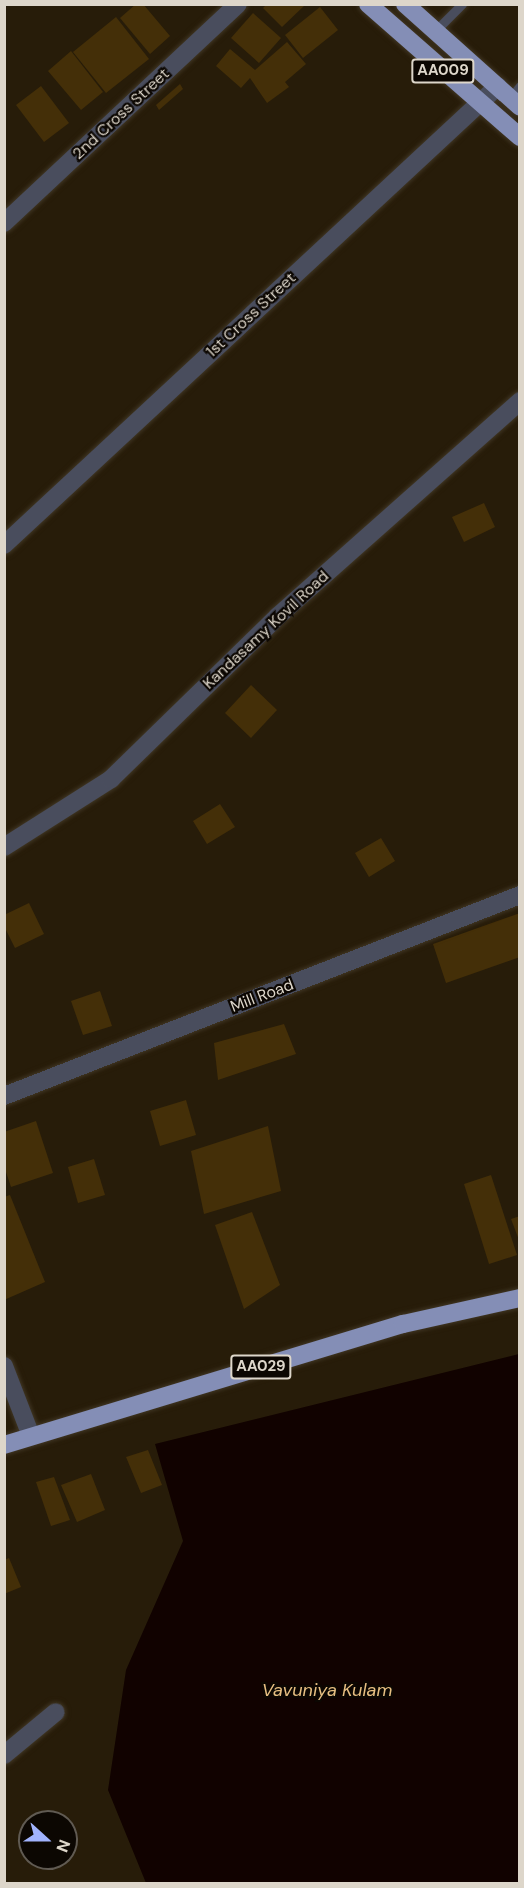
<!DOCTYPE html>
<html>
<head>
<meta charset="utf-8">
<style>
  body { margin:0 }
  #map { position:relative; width:524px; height:1888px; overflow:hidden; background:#271c09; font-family:"DM Sans",sans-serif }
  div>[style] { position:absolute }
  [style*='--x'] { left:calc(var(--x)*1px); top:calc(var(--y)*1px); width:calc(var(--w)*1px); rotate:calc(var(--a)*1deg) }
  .water>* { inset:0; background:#110200 }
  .building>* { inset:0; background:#442f08 }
  .roads { filter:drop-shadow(0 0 2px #403624) drop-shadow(0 0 2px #403624) }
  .lane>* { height:9px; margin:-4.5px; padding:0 4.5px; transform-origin:4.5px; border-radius:4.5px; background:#494d5d }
  .street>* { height:18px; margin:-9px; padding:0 9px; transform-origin:9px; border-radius:9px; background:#494d5d }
  .highway>* { height:18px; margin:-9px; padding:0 9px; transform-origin:9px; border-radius:9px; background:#848eb6 }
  span { translate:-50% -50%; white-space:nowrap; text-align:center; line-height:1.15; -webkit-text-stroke:4.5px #0c0702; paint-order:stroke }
  .shield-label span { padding:2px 4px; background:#0c0702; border:2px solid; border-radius:4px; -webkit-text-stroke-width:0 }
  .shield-label { font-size:15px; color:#ddd6ca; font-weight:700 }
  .street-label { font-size:16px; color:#ddd6ca }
  .water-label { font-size:18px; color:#e7bf82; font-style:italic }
  .frame { position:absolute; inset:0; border:6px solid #ddd6ca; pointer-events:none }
  .north { position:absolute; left:18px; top:1810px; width:60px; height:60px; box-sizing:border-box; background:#0c0702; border:2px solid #605a52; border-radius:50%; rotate:111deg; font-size:16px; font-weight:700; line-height:24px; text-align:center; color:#ddd6ca }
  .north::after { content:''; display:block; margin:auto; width:21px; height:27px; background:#a1b3fd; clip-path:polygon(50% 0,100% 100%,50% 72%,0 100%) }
</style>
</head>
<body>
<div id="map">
  <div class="water">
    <i style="clip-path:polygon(519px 1354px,519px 1883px,146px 1883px,108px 1790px,126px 1670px,183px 1541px,155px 1444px)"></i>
  </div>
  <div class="building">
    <i style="clip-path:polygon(136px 4px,143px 4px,170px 36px,150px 54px,120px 18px)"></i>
    <i style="clip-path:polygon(266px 5px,305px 5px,282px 27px,263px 8px)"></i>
    <i style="clip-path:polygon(320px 7px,338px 30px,303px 58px,285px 35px)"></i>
    <i style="clip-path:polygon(253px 13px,281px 38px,259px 63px,231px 38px)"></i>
    <i style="clip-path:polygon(116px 17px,149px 59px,106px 93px,73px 52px)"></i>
    <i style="clip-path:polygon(287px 42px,306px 64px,285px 82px,289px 87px,267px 103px,250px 78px,241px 88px,216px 66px,230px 49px,255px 70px)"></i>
    <i style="clip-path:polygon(71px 51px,103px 92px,81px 110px,48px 71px)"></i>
    <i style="clip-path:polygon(180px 84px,183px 89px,159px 110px,156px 105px)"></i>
    <i style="clip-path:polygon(41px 86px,69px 123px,44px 142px,16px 105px)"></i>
    <i style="clip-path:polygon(484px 503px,495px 527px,464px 542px,452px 517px)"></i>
    <i style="clip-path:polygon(251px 685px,277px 710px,251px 738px,225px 713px)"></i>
    <i style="clip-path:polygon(220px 804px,235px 827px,207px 844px,193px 821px)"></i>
    <i style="clip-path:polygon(381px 838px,395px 861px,369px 877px,355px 853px)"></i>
    <i style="clip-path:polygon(29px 903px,44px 934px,15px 948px,4px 926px,4px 915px)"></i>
    <i style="clip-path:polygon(520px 913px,520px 957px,446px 983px,433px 944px)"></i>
    <i style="clip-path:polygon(100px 991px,112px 1026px,83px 1035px,71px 1001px)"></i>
    <i style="clip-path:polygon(284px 1024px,296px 1054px,218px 1080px,214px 1043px)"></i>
    <i style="clip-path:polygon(186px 1100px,196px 1135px,160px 1146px,150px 1111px)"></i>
    <i style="clip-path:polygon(36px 1121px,53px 1173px,11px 1187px,4px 1166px,4px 1132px)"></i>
    <i style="clip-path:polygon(268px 1126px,281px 1191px,204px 1214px,191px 1151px)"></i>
    <i style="clip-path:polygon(94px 1159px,105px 1195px,78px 1203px,68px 1167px)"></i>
    <i style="clip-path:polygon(491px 1175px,517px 1255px,489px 1264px,464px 1184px)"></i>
    <i style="clip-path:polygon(10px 1195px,45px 1282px,4px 1300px,4px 1197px)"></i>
    <i style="clip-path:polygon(252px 1212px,280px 1285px,244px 1309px,215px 1225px)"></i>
    <i style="clip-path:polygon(520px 1216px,520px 1240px,519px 1240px,511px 1219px)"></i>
    <i style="clip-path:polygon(148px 1450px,162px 1485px,141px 1493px,126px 1457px)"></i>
    <i style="clip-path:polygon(91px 1474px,105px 1510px,77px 1522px,61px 1485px)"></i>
    <i style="clip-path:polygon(54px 1477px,70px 1520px,51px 1526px,36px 1482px)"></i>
    <i style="clip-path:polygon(9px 1558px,21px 1587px,4px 1594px,4px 1560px)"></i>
  </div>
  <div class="roads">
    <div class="lane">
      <i style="--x:435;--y:31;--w:38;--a:-45"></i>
      <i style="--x:510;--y:98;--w:16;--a:-50"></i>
    </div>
    <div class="street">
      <i style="--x:4;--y:223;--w:320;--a:-43.1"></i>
      <i style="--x:4;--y:545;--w:674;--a:-42.9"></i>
      <i style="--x:4;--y:847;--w:127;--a:-32.4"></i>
      <i style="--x:111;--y:779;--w:233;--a:-44.3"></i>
      <i style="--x:278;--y:616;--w:324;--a:-41.6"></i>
      <i style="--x:4;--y:1096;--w:554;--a:-21.28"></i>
      <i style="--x:4;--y:1366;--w:75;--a:68.9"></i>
      <i style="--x:4;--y:1755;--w:67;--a:-39.6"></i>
    </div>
    <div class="highway">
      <i style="--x:368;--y:4;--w:202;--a:41.2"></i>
      <i style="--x:405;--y:4;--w:154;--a:41.8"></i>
      <i style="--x:4;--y:1445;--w:417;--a:-16.9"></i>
      <i style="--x:403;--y:1324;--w:120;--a:-12.5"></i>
    </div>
  </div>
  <div class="shield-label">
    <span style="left:443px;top:71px">AA009</span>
    <span style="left:261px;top:1367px">AA029</span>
  </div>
  <div class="street-label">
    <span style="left:121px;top:114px;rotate:-43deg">2nd Cross Street</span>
    <span style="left:251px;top:315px;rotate:-43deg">1st Cross Street</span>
    <span style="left:266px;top:630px;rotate:-43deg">Kandasamy Kovil Road</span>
    <span style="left:262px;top:996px;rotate:-21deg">Mill Road</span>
  </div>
  <div class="water-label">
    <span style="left:327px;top:1690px">Vavuniya Kulam</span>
  </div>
  <div class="frame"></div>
  <div class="north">N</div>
</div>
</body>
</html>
